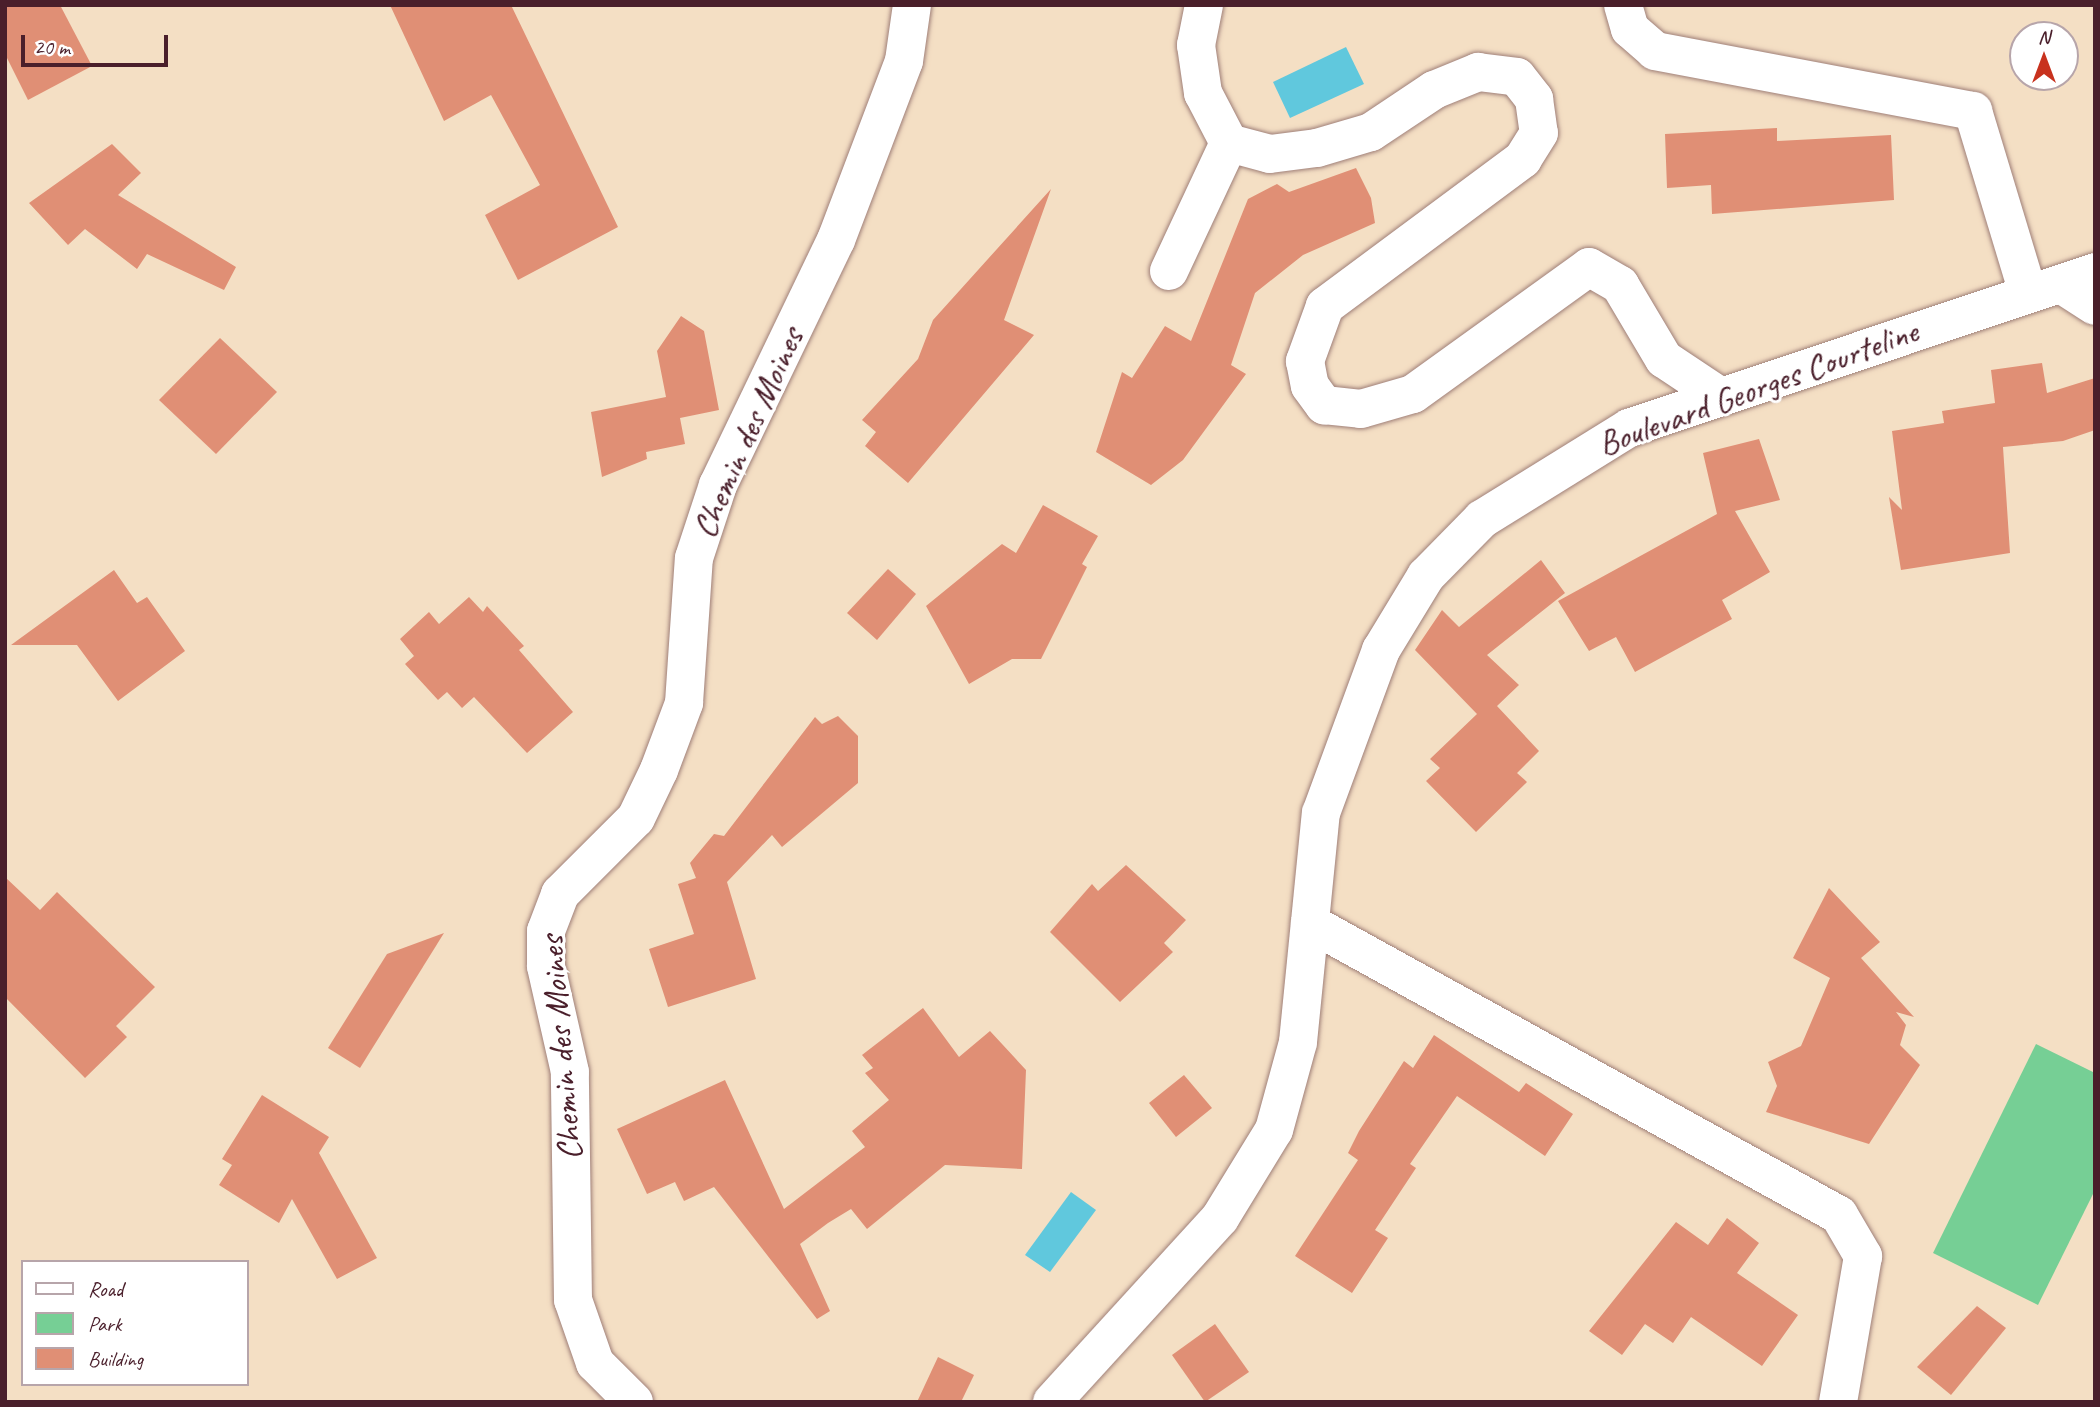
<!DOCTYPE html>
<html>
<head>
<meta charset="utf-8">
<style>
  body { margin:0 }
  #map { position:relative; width:2100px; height:1407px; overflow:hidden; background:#f4dfc4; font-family:Caveat,sans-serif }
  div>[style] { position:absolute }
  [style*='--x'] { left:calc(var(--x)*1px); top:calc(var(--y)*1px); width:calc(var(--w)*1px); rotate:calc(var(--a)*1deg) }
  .green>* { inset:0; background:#76cf95 }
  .water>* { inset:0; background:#60c8dd }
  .building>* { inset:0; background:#e08f75 }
  .roads { filter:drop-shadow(0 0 2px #9f7f78) drop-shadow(0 0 2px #9f7f78) }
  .minor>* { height:38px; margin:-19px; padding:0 19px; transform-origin:19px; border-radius:19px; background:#fff }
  span { translate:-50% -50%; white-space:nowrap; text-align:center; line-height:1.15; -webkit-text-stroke:6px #fff; paint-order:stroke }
  .street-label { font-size:35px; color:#4a1f2b }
  .frame { position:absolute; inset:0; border:7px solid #4a1f2b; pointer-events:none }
  .legend { position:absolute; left:21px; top:1260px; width:228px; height:126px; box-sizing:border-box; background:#fff; border:2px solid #b7a5aa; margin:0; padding:9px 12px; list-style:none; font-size:21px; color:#4a1f2b }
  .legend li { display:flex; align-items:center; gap:14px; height:35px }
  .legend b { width:35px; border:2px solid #b7a5aa }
  .north { position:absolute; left:2009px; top:21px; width:70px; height:70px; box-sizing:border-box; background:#fff; border:2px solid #b7a5aa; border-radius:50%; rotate:0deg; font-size:19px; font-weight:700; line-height:28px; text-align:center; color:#4a1f2b }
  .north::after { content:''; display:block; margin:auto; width:24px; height:32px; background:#c8321e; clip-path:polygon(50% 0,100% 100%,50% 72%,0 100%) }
  .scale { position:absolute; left:21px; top:35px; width:147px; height:32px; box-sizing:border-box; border:4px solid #4a1f2b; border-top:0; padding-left:9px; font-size:21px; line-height:24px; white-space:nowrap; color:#4a1f2b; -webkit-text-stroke:5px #fff; paint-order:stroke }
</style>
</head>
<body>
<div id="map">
  <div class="green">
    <i style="clip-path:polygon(2036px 1044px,2095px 1073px,2095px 1190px,2038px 1305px,1933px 1253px)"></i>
  </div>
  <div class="water">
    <i style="clip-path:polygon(1346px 47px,1364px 84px,1290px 118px,1273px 82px)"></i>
    <i style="clip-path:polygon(1071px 1192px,1096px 1210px,1050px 1272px,1025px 1255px)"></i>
  </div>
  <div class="building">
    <i style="clip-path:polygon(5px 5px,60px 5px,92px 66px,28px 100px,5px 54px)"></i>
    <i style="clip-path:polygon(390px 5px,511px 5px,618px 227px,518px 280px,485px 215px,540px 185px,491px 95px,444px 121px)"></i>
    <i style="clip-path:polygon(1777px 128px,1777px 141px,1891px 135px,1894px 200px,1712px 214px,1711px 185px,1667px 188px,1665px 134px)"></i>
    <i style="clip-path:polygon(112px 144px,141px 173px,118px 195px,236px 267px,224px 290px,147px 254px,137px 269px,85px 229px,68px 245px,29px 203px)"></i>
    <i style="clip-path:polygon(1356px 168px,1371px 198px,1375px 223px,1303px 255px,1255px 293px,1231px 365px,1246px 374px,1183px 460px,1151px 485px,1096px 452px,1122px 372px,1132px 378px,1165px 326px,1191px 341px,1248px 199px,1277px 184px,1289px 192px)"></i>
    <i style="clip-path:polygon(1051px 189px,1004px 320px,1034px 335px,908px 483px,865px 446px,876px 432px,862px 420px,918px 359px,933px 320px)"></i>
    <i style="clip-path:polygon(681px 316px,704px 331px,719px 410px,680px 418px,685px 444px,646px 452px,647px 459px,602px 477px,591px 412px,666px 397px,657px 351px)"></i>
    <i style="clip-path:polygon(220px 338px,277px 392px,216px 454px,159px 400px)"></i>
    <i style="clip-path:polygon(2042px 363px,2047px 393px,2095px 378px,2095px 430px,2063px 441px,2003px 447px,2010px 553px,1901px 570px,1889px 497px,1902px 510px,1892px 431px,1944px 423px,1942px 411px,1995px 403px,1991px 370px)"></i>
    <i style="clip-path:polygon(1759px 439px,1780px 500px,1735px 511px,1770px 572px,1722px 600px,1732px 619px,1635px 672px,1616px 637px,1589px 651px,1558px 601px,1717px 514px,1703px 453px)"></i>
    <i style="clip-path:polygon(1043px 505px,1098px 536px,1082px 564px,1087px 567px,1041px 659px,1012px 659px,969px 684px,926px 606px,1002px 544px,1016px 553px)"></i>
    <i style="clip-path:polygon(1541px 560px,1565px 593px,1487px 655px,1519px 685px,1497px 706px,1539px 751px,1517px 773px,1527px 782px,1476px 832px,1426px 781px,1440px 768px,1430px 759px,1477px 714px,1415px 650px,1442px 610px,1459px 627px)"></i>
    <i style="clip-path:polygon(888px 569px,916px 594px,877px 640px,847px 613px)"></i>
    <i style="clip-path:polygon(114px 570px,137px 603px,147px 597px,185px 651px,118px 701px,77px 645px,11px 645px)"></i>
    <i style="clip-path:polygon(469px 597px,483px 612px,487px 606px,524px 646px,519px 650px,573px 712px,527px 753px,474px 697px,462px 708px,447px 692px,438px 700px,405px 664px,414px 656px,400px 639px,429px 612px,439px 624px)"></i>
    <i style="clip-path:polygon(838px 716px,858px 736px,858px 783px,782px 847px,772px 835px,727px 882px,756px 979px,668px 1007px,649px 949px,694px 934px,678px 884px,696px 878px,690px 863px,714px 834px,724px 836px,815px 717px,822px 724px)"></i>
    <i style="clip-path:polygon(1126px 865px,1186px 920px,1164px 943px,1173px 952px,1120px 1002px,1050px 932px,1092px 884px,1098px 891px)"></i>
    <i style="clip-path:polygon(5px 877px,40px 910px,57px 892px,155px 987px,116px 1026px,127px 1037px,85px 1078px,5px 997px)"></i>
    <i style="clip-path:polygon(1829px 888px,1880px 942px,1861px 958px,1914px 1017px,1896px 1012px,1906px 1025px,1900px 1045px,1920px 1065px,1869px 1144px,1766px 1112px,1777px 1086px,1768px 1062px,1801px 1046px,1830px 978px,1793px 958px)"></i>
    <i style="clip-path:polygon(444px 933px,360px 1068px,328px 1048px,387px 954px)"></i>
    <i style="clip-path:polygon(923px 1008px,959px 1057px,990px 1031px,1026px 1070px,1022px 1169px,945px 1165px,867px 1229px,851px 1209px,828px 1223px,800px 1244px,830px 1311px,817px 1319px,714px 1187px,684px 1201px,675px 1182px,647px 1194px,617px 1129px,725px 1080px,784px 1209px,865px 1147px,852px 1131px,889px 1100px,865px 1073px,873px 1068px,862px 1055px)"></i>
    <i style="clip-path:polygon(1434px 1035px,1519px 1092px,1526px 1083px,1573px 1114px,1545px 1156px,1457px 1096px,1410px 1164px,1416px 1168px,1375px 1230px,1388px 1238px,1352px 1293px,1295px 1256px,1358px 1160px,1348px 1153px,1359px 1131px,1404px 1061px,1413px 1068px)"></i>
    <i style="clip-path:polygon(1184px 1075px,1212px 1108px,1176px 1137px,1149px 1103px)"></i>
    <i style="clip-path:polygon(262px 1095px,329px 1137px,319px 1153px,377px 1258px,337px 1279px,292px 1199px,279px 1223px,219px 1185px,232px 1165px,222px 1159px)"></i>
    <i style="clip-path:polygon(1727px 1218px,1759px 1243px,1737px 1273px,1798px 1315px,1762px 1366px,1691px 1317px,1673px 1343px,1645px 1324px,1622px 1355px,1589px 1331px,1676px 1222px,1708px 1245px)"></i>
    <i style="clip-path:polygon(1977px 1306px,2006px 1328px,1951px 1395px,1917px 1367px)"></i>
    <i style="clip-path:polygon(1215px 1324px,1249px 1372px,1205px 1402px,1172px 1355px)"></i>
    <i style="clip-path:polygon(938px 1357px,974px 1375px,961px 1402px,917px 1402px)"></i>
  </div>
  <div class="roads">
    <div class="minor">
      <i style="--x:1204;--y:5;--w:41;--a:101.3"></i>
      <i style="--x:1196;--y:45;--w:49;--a:81.7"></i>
      <i style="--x:1203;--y:93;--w:56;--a:62.5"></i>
      <i style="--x:1623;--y:5;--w:25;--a:74"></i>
      <i style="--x:1630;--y:29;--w:33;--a:41"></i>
      <i style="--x:1655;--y:51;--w:324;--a:10.7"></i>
      <i style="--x:1973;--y:111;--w:190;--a:73.2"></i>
      <i style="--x:1169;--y:271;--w:141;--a:-64.9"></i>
      <i style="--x:1229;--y:143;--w:42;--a:15"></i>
      <i style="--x:1270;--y:154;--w:47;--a:-7.3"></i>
      <i style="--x:1317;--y:148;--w:56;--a:-16.5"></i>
      <i style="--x:1371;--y:132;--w:76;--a:-33.7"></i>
      <i style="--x:1434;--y:90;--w:48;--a:-22.2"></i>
      <i style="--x:1478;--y:72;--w:39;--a:7"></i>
      <i style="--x:1517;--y:77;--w:28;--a:52"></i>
      <i style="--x:1534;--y:99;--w:34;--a:82"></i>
      <i style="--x:1539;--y:133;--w:31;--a:122"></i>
      <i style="--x:1523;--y:159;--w:247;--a:143.4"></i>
      <i style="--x:1325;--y:306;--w:59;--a:110"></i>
      <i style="--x:1305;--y:361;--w:25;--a:79"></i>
      <i style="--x:1310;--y:386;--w:24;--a:54"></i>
      <i style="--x:1324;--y:405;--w:37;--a:6"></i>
      <i style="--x:1361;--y:409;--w:54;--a:-16.1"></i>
      <i style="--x:1413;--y:394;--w:217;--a:-35.8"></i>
      <i style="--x:1589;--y:267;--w:36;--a:30"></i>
      <i style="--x:1620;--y:285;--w:86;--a:59.3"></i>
      <i style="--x:1664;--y:359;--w:65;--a:33.7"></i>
      <i style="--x:2061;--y:284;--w:40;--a:32.9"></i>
      <i style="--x:1310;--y:923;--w:604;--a:28.9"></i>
      <i style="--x:1839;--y:1215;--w:48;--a:59.7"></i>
      <i style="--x:1863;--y:1256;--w:148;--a:99.7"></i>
      <i style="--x:634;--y:1402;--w:55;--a:-135"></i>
      <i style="--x:595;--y:1363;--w:67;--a:-109.2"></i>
      <i style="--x:573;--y:1300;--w:228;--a:-90.8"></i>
      <i style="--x:570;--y:1072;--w:109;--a:-102.8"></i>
      <i style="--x:546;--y:966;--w:35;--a:-90"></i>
      <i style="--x:546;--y:931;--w:40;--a:-69"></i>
      <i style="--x:560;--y:894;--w:107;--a:-45"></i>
      <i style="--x:636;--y:818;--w:53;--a:-64.4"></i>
      <i style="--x:659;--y:770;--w:72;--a:-69.5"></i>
      <i style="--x:684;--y:703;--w:145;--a:-86.1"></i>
      <i style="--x:694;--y:558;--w:77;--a:-71.8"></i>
      <i style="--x:718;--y:485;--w:272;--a:-64.3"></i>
      <i style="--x:836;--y:240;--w:191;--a:-69.2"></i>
      <i style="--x:904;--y:61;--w:57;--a:-81.9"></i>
      <i style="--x:1052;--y:1402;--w:249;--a:-47.6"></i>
      <i style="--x:1220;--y:1218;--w:103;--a:-58.5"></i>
      <i style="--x:1274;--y:1130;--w:91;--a:-74.7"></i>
      <i style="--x:1298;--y:1042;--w:230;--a:-84.3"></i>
      <i style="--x:1321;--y:813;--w:174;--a:-69.8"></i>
      <i style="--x:1381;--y:650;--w:87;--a:-58.7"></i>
      <i style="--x:1426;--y:576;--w:80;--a:-45.5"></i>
      <i style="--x:1482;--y:519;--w:173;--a:-31.8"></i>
      <i style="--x:1629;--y:428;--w:491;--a:-18.5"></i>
    </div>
  </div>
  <div class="street-label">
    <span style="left:1758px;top:388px;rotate:-20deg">Boulevard Georges Courteline</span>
    <span style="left:748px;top:433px;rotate:-66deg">Chemin des Moines</span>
    <span style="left:561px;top:1048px;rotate:-95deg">Chemin des Moines</span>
  </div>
  <div class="frame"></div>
  <ul class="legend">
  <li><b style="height:9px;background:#fff"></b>Road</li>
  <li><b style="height:19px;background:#76cf95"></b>Park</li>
  <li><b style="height:19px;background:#e08f75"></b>Building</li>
  </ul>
  <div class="north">N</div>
  <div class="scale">20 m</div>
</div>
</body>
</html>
